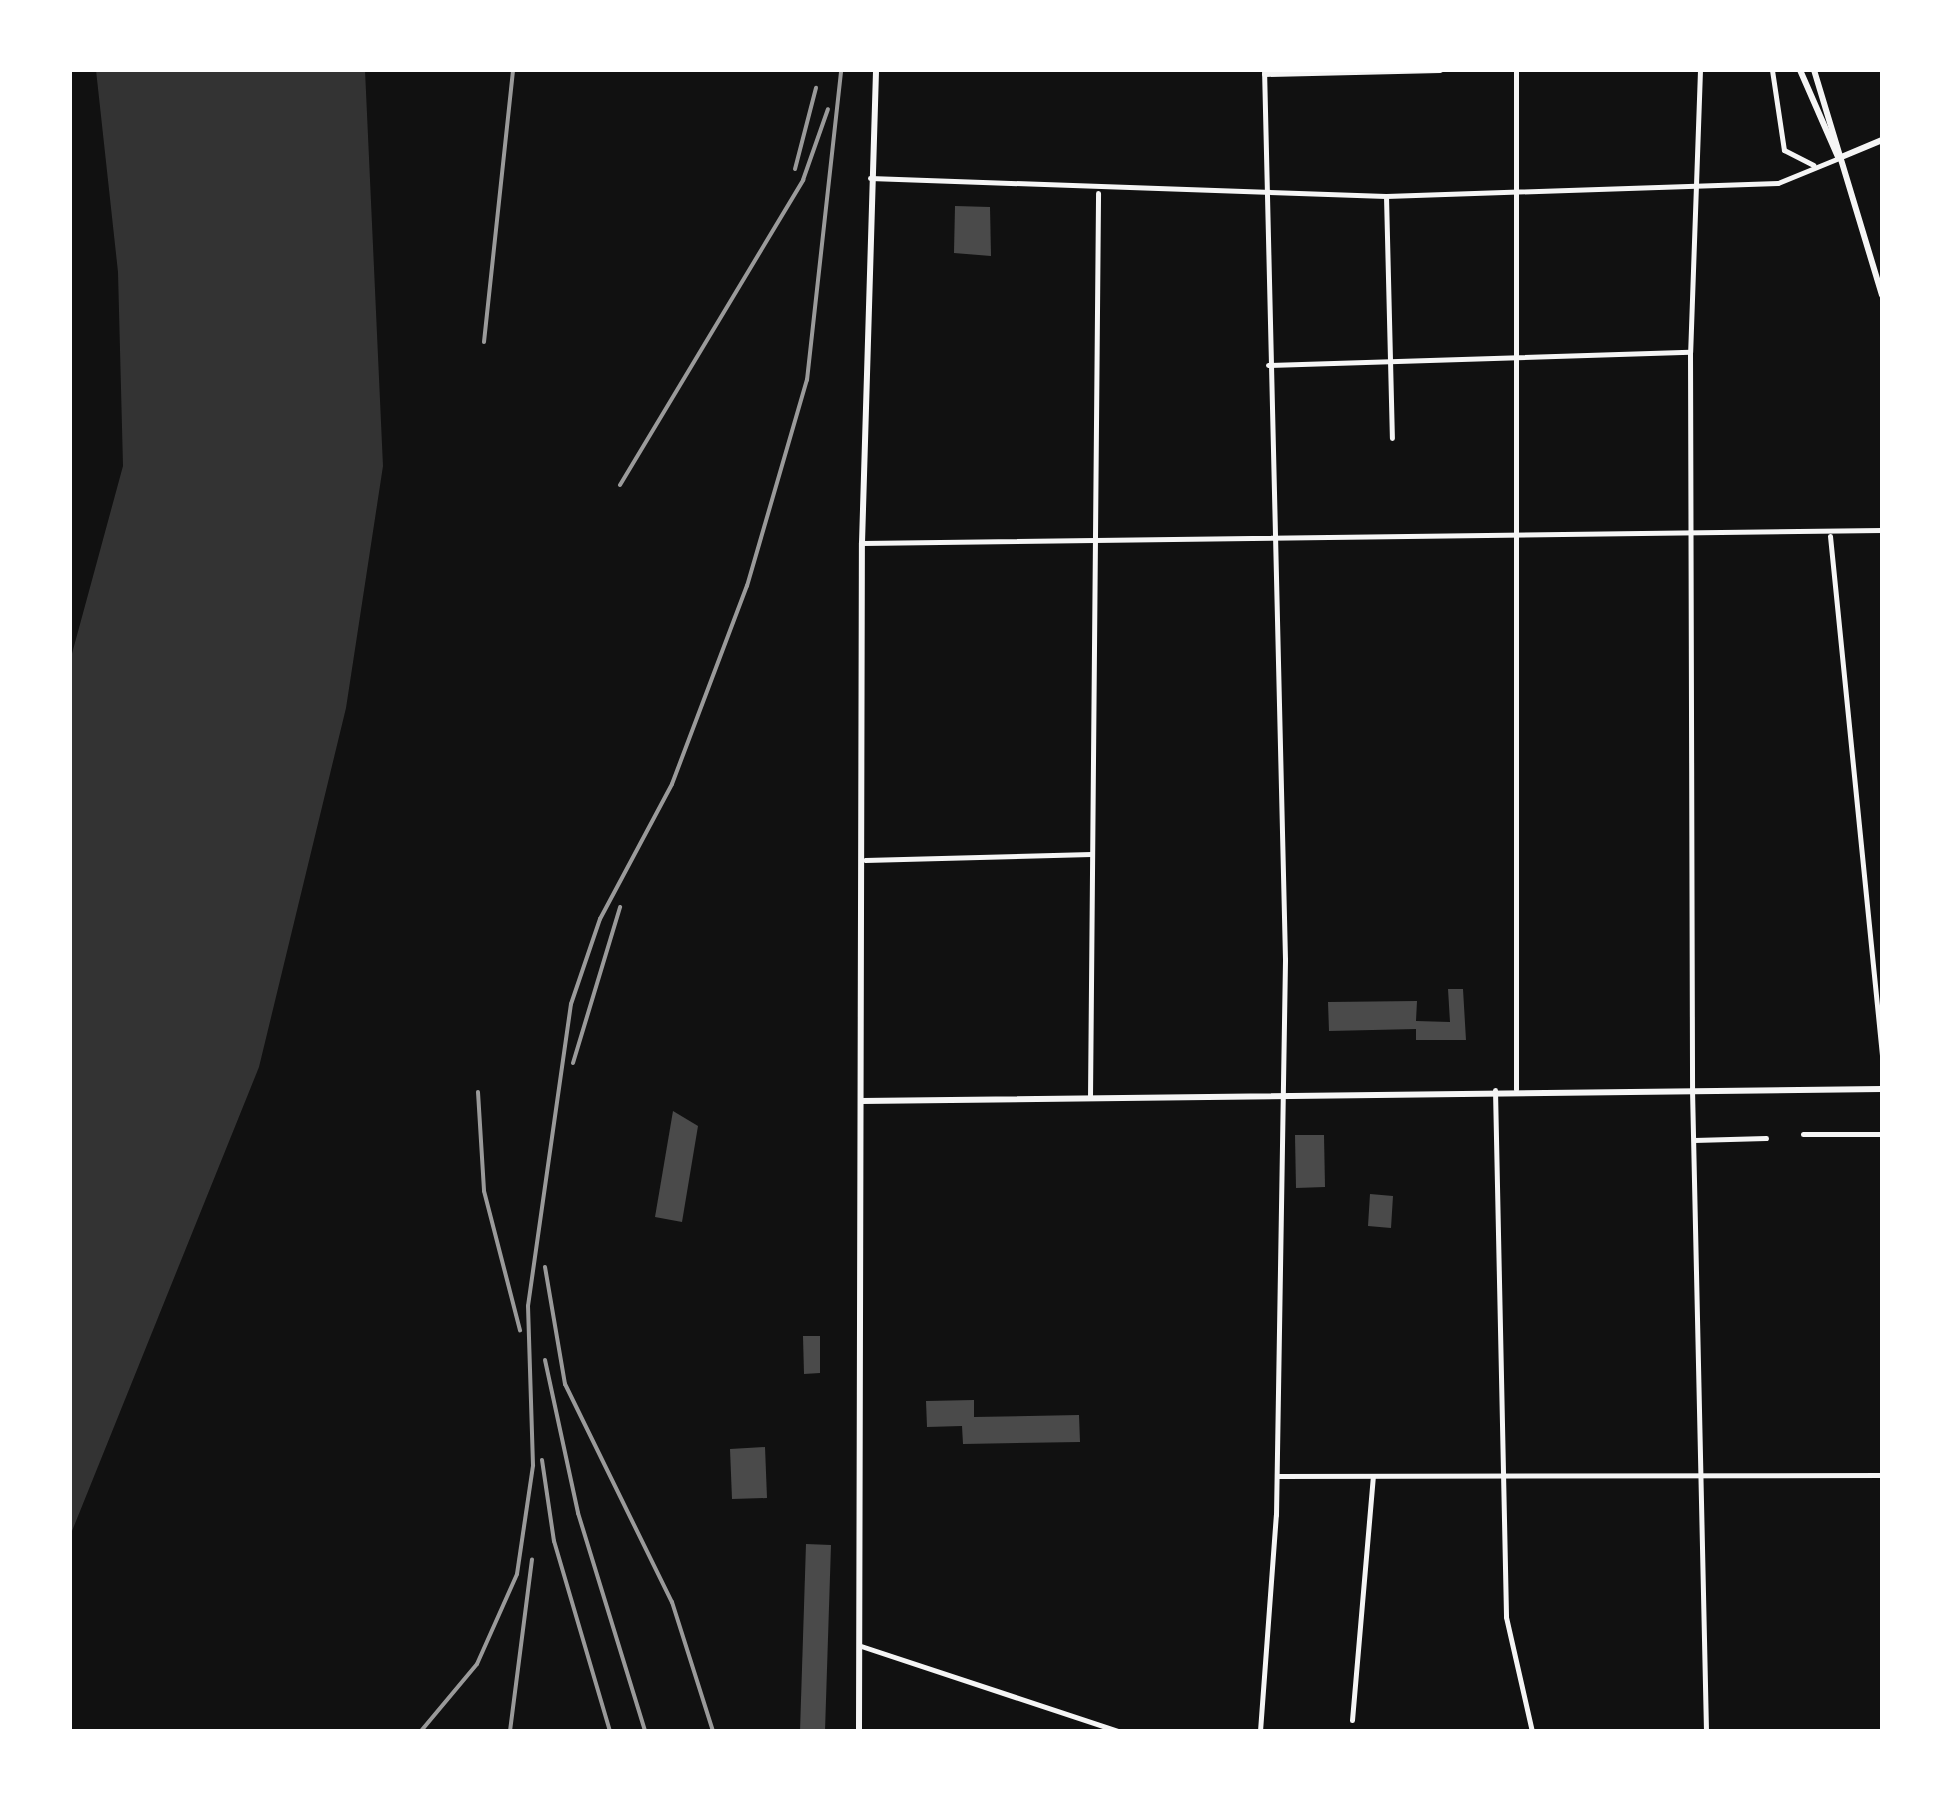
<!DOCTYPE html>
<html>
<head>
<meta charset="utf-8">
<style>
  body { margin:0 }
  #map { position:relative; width:1952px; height:1801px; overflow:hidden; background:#111; font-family:"Work Sans",sans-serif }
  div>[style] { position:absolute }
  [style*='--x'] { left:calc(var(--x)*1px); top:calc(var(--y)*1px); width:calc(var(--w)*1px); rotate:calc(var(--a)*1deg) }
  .water>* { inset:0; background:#333 }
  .building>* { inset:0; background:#4a4a4a }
  .minor>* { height:5px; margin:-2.5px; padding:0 2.5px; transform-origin:2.5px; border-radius:2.5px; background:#f5f5f5 }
  .tertiary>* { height:6px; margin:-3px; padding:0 3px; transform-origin:3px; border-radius:3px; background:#f5f5f5 }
  .rail>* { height:4px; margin:-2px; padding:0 2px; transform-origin:2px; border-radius:2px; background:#9a9a9a }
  span { translate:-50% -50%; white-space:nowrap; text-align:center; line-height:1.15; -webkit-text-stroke:10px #fff; paint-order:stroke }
  .frame { position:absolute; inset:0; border:72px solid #fff; pointer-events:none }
</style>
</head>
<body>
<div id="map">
  <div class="water">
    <i style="clip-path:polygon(96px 70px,365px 70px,383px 466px,346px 708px,259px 1067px,70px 1536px,70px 661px,123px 466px,118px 272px)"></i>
  </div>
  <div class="building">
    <i style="clip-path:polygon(955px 206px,990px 207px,991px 256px,954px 253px)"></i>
    <i style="clip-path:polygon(1448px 989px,1463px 989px,1466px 1040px,1416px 1040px,1416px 1029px,1329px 1031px,1328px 1002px,1417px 1001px,1416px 1021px,1450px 1022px)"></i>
    <i style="clip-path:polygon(673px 1111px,698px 1126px,682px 1222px,655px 1217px)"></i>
    <i style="clip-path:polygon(1295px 1135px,1324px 1135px,1325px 1187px,1296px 1188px)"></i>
    <i style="clip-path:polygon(1370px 1194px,1393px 1196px,1391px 1228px,1368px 1226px)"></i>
    <i style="clip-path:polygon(803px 1336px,820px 1336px,820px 1373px,804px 1374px)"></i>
    <i style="clip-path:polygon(974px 1400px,974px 1417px,1079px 1415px,1080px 1442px,963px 1444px,962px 1426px,927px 1427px,926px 1401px)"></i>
    <i style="clip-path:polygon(765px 1447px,767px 1498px,732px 1499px,730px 1449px)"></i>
    <i style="clip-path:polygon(806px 1544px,831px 1545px,825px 1731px,800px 1731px)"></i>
  </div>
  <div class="minor">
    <i style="--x:1516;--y:70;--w:1019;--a:90"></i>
    <i style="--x:1700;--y:70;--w:282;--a:92"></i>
    <i style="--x:1690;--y:352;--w:737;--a:89.84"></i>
    <i style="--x:1692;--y:1089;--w:642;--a:88.75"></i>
    <i style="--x:1772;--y:70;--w:81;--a:81.5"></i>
    <i style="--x:1784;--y:150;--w:33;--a:27"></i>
    <i style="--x:1264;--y:74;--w:176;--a:-1.3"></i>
    <i style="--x:870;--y:178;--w:516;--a:2"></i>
    <i style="--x:1386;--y:196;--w:392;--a:-1.9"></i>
    <i style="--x:1778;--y:183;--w:66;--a:-22.3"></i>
    <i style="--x:1386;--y:196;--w:242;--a:88.6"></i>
    <i style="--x:1268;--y:365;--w:422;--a:-1.8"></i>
    <i style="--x:1830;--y:536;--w:522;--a:84.28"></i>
    <i style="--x:862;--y:543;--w:1020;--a:-0.73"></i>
    <i style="--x:865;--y:860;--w:226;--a:-1.5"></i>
    <i style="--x:1495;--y:1090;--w:527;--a:88.8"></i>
    <i style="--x:1506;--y:1617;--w:117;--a:77.2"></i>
    <i style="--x:1090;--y:1098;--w:905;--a:-89.49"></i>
    <i style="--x:1803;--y:1134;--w:79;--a:0"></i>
    <i style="--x:1694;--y:1140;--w:72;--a:-1.6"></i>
    <i style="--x:1277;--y:1476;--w:605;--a:-0.09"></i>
    <i style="--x:861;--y:1646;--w:271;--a:18.3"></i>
    <i style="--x:1352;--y:1720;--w:245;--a:-85.1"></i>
    <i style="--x:1260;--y:1731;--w:217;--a:-85.8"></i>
    <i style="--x:1276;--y:1515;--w:556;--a:-89.07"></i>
    <i style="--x:1285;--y:959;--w:889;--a:-91.35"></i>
  </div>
  <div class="tertiary">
    <i style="--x:1800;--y:70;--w:95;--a:66.4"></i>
    <i style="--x:1814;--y:70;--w:235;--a:73.2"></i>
    <i style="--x:1839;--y:158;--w:47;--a:-22.7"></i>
    <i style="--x:861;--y:1101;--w:1021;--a:-0.67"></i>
    <i style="--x:859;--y:1731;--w:1188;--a:-89.86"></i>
    <i style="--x:862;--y:543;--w:473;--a:-88.3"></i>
  </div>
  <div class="rail">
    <i style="--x:795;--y:169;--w:84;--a:-75.5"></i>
    <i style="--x:484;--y:342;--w:274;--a:-83.9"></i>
    <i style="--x:620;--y:485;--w:356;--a:-59"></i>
    <i style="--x:803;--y:180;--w:75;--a:-70.6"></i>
    <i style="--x:573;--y:1063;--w:163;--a:-73.2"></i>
    <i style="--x:478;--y:1092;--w:99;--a:86.5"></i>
    <i style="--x:484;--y:1191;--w:144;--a:75.5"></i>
    <i style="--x:545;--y:1267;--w:119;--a:80.3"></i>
    <i style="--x:565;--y:1384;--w:243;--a:63.9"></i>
    <i style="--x:672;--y:1602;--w:135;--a:72.4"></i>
    <i style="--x:545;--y:1360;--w:157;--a:77.8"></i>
    <i style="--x:578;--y:1513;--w:228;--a:72.9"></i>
    <i style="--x:542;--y:1460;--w:82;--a:81.6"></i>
    <i style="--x:554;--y:1541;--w:198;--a:73.6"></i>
    <i style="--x:421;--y:1731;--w:87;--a:-50.1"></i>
    <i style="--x:477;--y:1664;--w:98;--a:-66"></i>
    <i style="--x:517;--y:1574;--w:110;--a:-81.6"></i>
    <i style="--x:533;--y:1465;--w:159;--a:-91.8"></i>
    <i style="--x:528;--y:1306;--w:305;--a:-81.9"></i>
    <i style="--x:571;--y:1004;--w:90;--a:-71.2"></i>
    <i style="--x:600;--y:919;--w:153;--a:-61.9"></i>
    <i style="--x:672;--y:784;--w:212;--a:-69.3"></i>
    <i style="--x:747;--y:586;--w:215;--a:-73.8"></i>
    <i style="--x:807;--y:380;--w:312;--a:-83.7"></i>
    <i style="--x:510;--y:1731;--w:173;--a:-82.7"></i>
  </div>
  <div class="frame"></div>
</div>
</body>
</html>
